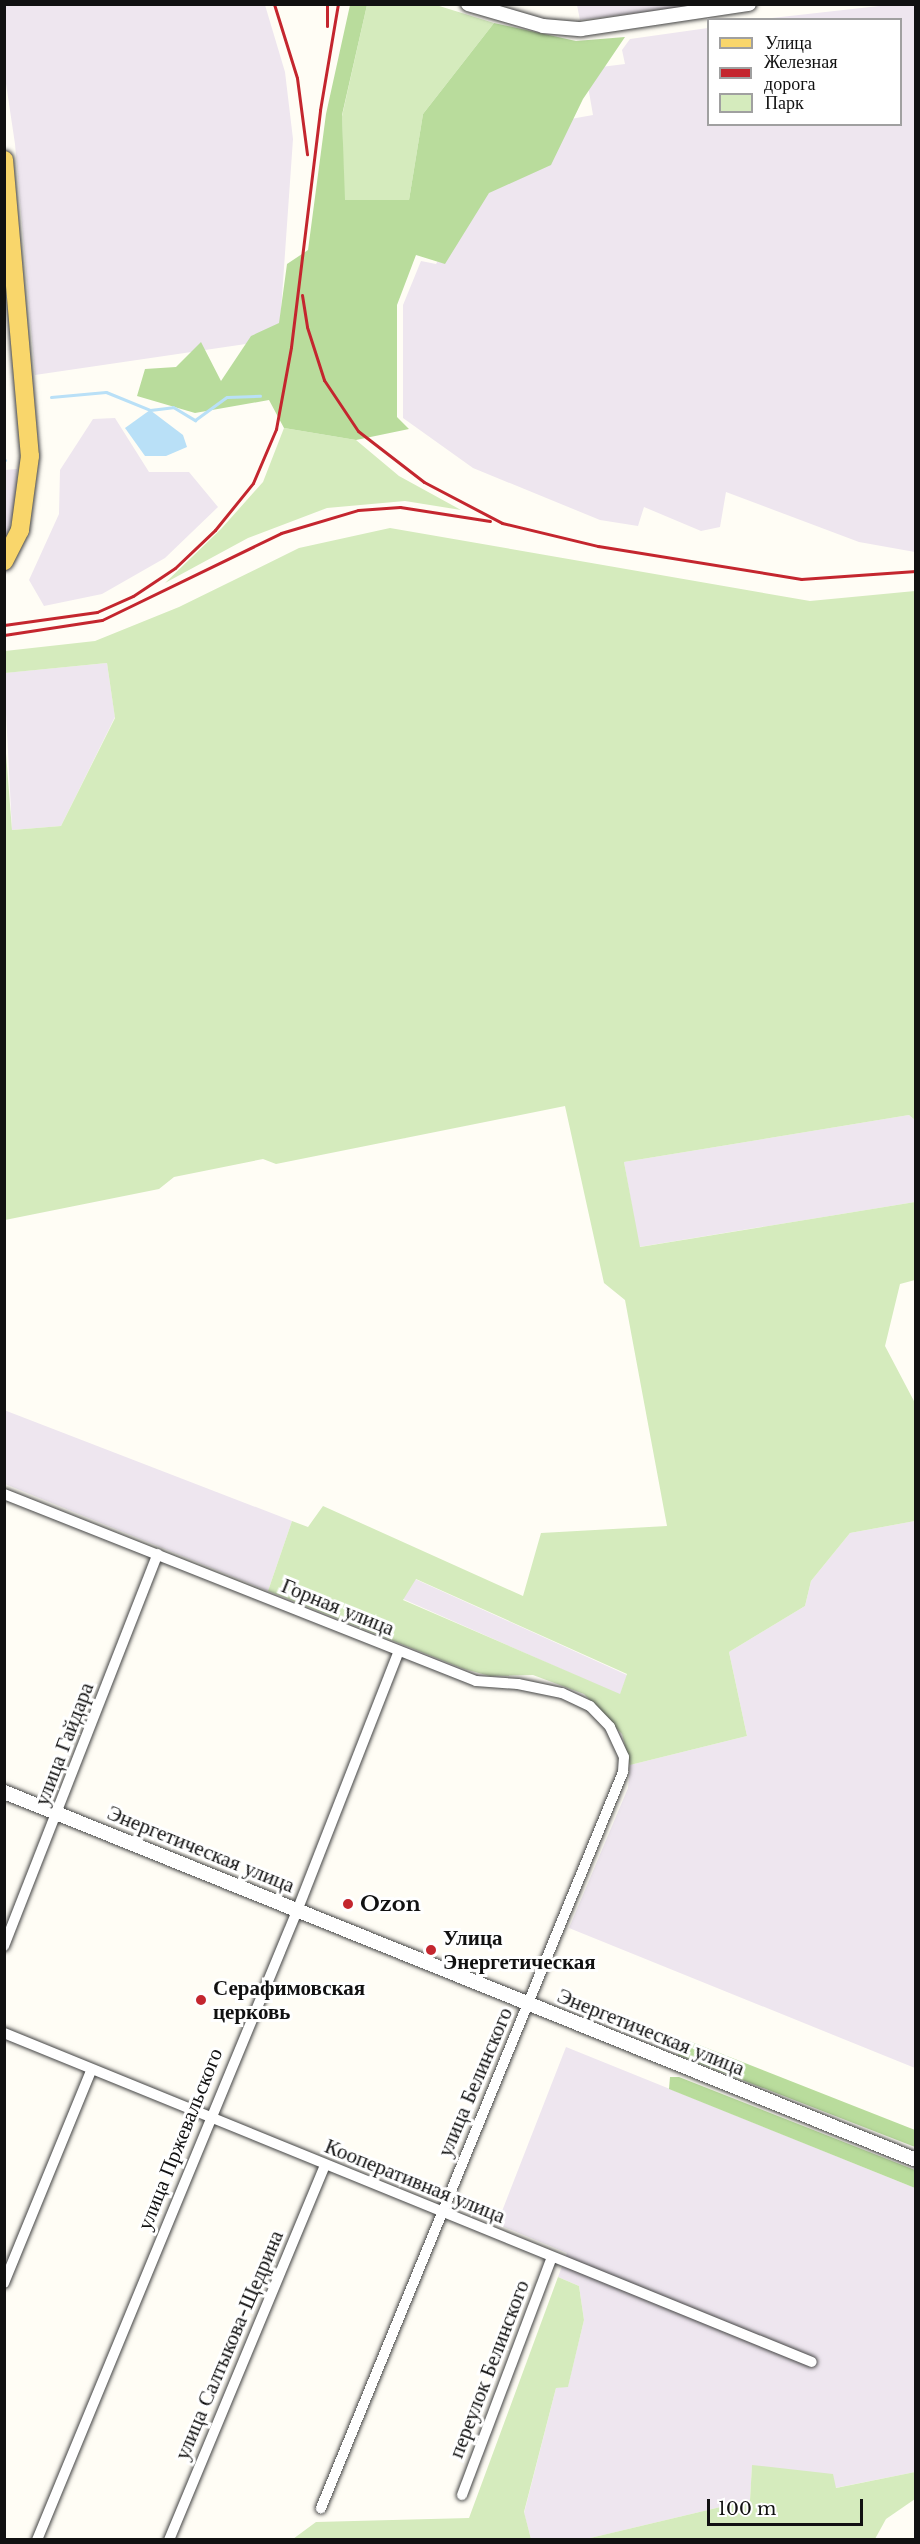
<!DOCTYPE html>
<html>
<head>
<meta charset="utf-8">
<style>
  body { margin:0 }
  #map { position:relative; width:920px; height:2544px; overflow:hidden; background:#fffdf5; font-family:"Libre Baskerville",serif }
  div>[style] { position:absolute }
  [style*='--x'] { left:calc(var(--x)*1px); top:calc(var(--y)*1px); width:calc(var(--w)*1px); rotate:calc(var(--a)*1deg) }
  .industrial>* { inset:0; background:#eee6ef }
  .green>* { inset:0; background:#d5ebbd }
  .forest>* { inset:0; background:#b9dc9c }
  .water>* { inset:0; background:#b9e0f7 }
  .stream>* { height:3px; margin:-1.5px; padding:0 1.5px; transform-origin:1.5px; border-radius:1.5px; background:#b9e0f7 }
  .roads { filter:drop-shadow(0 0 2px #444) drop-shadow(0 0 2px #444) }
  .minor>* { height:10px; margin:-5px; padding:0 5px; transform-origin:5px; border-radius:5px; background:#fff }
  .tertiary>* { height:14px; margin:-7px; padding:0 7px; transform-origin:7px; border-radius:7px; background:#fff }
  .primary>* { height:18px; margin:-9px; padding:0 9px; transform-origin:9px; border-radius:9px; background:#f9d66b }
  .rail>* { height:3px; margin:-1.5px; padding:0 1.5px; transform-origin:1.5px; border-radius:1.5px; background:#c4262e }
  .dots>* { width:16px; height:16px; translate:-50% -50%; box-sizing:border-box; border:3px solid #fff; border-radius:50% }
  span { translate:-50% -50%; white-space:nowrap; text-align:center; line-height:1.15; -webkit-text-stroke:6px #fff; paint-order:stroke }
  .street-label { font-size:21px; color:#111 }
  .poi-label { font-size:21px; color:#111; font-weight:700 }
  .left { translate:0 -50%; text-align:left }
  .frame { position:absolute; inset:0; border:6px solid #111; pointer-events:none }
  .legend { position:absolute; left:707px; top:18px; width:195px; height:108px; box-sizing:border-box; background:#fff; border:2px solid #a0a0a0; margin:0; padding:8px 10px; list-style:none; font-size:18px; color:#111 }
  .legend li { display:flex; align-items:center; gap:12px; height:30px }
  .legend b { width:30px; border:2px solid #a0a0a0 }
  .scale { position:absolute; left:707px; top:2499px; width:156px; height:27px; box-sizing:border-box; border:3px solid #111; border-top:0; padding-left:8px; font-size:18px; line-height:21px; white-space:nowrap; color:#111; -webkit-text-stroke:4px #fff; paint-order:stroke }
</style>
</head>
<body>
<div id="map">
  <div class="industrial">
    <i style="clip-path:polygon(4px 5px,265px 5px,285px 72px,293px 139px,279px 339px,35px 375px,15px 144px,5px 77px)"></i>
    <i style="clip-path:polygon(577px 5px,700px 5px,580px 20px)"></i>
    <i style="clip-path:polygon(888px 5px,915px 5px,915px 552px,859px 542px,726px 492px,720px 527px,701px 531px,644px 507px,638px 526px,600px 520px,473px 468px,403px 418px,403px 305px,421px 261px,436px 264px,479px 192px,526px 127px,593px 115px,585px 69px,625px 64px,622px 50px,630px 39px,708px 28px,708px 124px,900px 124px,900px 20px,763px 19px)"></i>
    <i style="clip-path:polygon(115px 418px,149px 472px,189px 472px,218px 507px,165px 558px,102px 594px,44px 606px,29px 580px,59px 514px,60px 470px,93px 419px)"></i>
    <i style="clip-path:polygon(17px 469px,17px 500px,5px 542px,5px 470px)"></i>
    <i style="clip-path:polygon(107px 663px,115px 717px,61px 826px,12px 830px,4px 673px)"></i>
    <i style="clip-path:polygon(909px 1115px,915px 1120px,915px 1202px,639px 1247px,624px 1162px)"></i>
    <i style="clip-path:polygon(4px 1410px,292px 1521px,268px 1591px,5px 1484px)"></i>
    <i style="clip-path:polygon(915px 1521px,915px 2068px,569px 1928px,628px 1788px,630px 1765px,747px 1736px,729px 1652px,805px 1606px,811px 1581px,850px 1533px)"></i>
    <i style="clip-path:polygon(415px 1579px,627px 1675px,620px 1695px,403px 1599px)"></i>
    <i style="clip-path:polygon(566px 2047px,915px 2188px,915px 2472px,835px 2488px,752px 2466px,750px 2500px,586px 2539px,531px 2539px,524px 2513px,556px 2388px,568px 2386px,584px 2320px,579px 2286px,558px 2277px,567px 2253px,497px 2224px)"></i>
  </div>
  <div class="green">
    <i style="clip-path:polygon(367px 5px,436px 5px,494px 23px,423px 114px,409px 200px,344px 200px,342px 116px)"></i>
    <i style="clip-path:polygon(284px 428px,356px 440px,399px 476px,461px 510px,405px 501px,327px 508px,248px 538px,165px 583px,221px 529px,263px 482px)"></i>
    <i style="clip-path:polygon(evenodd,390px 528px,810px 601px,915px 591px,915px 1120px,909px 1115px,624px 1162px,640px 1247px,915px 1202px,915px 1280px,900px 1284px,885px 1346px,915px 1403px,915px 1521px,850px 1533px,811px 1581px,805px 1606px,729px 1652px,747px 1736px,630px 1765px,622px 1734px,584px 1694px,533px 1675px,490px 1676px,464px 1669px,268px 1591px,292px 1521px,308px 1527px,323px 1506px,523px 1596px,541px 1533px,667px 1526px,625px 1300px,604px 1283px,565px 1106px,276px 1164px,263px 1159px,174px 1177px,159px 1189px,5px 1220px,4px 728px,12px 830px,61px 826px,115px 718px,107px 663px,5px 673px,5px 651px,95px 641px,179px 607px,299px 548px,390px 528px,416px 1579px,627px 1674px,620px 1694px,403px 1600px,416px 1579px)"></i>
    <i style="clip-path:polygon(558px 2277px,579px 2286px,584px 2320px,568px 2387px,556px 2388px,524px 2512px,531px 2539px,293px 2539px,316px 2522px,469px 2518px)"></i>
    <i style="clip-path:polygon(752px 2465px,833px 2474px,836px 2488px,915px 2472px,915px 2499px,886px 2519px,875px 2539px,586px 2539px,750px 2500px)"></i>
  </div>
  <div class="forest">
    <i style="clip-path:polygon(350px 5px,367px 5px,342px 115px,345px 200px,409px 200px,423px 114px,494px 23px,576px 41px,625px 37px,583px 99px,551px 165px,489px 193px,445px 264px,416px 255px,397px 305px,397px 417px,409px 429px,356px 440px,284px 428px,269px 400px,195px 413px,137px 396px,145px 369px,176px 367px,201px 342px,221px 381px,251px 336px,279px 323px,287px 264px,308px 250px,326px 114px)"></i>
    <i style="clip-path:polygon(689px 2041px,915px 2130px,915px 2147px,678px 2055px,681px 2043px)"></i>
    <i style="clip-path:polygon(670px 2077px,679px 2077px,915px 2170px,915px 2188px,669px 2089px)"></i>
  </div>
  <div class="water">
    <i style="clip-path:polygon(150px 410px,183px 435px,187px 447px,166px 456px,145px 456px,125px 428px)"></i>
  </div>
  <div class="stream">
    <i style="--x:51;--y:397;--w:55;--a:-5.2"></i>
    <i style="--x:106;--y:392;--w:48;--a:22.2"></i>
    <i style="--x:150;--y:410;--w:23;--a:-7"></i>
    <i style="--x:173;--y:407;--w:26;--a:31"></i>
    <i style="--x:195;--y:420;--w:39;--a:-36"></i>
    <i style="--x:227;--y:397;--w:33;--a:-2"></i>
    <i style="--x:4;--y:460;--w:1;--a:0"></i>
  </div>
  <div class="roads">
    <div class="minor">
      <i style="--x:4;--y:1494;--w:508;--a:21.61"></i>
      <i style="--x:476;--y:1681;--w:42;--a:4.1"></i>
      <i style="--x:518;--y:1684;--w:45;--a:11.6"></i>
      <i style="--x:562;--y:1693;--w:31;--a:25"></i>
      <i style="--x:590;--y:1706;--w:29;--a:46"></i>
      <i style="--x:610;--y:1727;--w:33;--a:65"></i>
      <i style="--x:624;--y:1757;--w:15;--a:94"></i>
      <i style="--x:623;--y:1772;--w:796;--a:112.31"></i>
      <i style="--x:4;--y:1946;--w:421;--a:-68.6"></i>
      <i style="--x:4;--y:2033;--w:872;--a:22.16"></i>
      <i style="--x:4;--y:2283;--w:229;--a:-67.7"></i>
      <i style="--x:462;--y:2495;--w:254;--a:-69.3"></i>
      <i style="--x:37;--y:2540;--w:681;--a:-67.54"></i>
      <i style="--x:297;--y:1911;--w:277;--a:-68.6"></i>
      <i style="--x:169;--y:2540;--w:406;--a:-67.4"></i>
    </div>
    <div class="tertiary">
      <i style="--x:468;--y:4;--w:78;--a:16.3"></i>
      <i style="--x:543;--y:26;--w:38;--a:5"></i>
      <i style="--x:581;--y:29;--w:170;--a:-8.5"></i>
      <i style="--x:4;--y:1792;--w:983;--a:21.97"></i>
    </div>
    <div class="primary">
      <i style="--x:4;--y:160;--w:297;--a:85"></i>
      <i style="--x:30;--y:456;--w:75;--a:97.7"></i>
      <i style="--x:20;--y:530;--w:35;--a:117"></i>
    </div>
  </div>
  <div class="rail">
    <i style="--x:274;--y:4;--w:77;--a:72.7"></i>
    <i style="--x:297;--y:78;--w:77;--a:82.5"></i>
    <i style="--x:327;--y:4;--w:22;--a:90"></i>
    <i style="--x:302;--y:295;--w:32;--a:81"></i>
    <i style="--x:307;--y:327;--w:56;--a:72.2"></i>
    <i style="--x:324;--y:380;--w:61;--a:56.3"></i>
    <i style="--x:358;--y:431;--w:83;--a:37.7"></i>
    <i style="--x:424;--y:482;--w:88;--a:27.7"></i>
    <i style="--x:502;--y:523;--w:99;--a:13.5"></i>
    <i style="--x:598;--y:546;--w:206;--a:9.2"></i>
    <i style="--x:801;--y:579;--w:115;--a:-4"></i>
    <i style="--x:4;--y:625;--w:94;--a:-8"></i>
    <i style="--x:97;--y:612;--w:39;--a:-24"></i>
    <i style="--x:133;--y:596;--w:50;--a:-33.7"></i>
    <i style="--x:175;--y:568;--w:55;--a:-43.5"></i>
    <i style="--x:215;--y:530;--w:60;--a:-51"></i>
    <i style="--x:253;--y:483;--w:59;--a:-66.9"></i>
    <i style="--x:276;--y:429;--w:83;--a:-79.6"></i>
    <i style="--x:291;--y:347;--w:239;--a:-83"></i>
    <i style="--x:320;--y:110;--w:108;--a:-80.4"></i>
    <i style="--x:4;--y:635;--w:99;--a:-8.7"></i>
    <i style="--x:102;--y:620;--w:199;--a:-25.9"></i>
    <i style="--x:281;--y:533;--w:80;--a:-16.6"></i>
    <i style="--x:358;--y:510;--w:42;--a:-4.1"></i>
    <i style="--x:400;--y:507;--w:91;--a:8.8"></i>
  </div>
  <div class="dots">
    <i style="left:348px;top:1904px;background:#c4262e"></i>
    <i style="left:431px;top:1950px;background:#c4262e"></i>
    <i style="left:201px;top:2000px;background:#c4262e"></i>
  </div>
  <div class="street-label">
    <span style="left:338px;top:1607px;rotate:22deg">Горная улица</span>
    <span style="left:64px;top:1744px;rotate:-69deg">улица Гайдара</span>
    <span style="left:201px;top:1849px;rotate:22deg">Энергетическая улица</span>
    <span style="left:651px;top:2032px;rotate:22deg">Энергетическая улица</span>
    <span style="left:475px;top:2082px;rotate:-67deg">улица Белинского</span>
    <span style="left:180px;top:2139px;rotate:-68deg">улица Пржевальского</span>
    <span style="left:415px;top:2181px;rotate:22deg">Кооперативная улица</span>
    <span style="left:229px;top:2345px;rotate:-67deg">улица Салтыкова-Щедрина</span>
    <span style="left:489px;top:2369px;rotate:-69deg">переулок Белинского</span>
  </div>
  <div class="poi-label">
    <span class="left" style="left:360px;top:1904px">Ozon</span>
    <span class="left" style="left:443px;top:1950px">Улица<br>Энергетическая</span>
    <span class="left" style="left:213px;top:2000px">Серафимовская<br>церковь</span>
  </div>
  <div class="frame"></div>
  <ul class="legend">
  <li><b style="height:8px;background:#f9d66b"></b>Улица</li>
  <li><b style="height:8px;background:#c4262e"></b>Железная дорога</li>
  <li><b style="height:16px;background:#d5ebbd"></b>Парк</li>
  </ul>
  <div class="scale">100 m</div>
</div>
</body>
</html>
